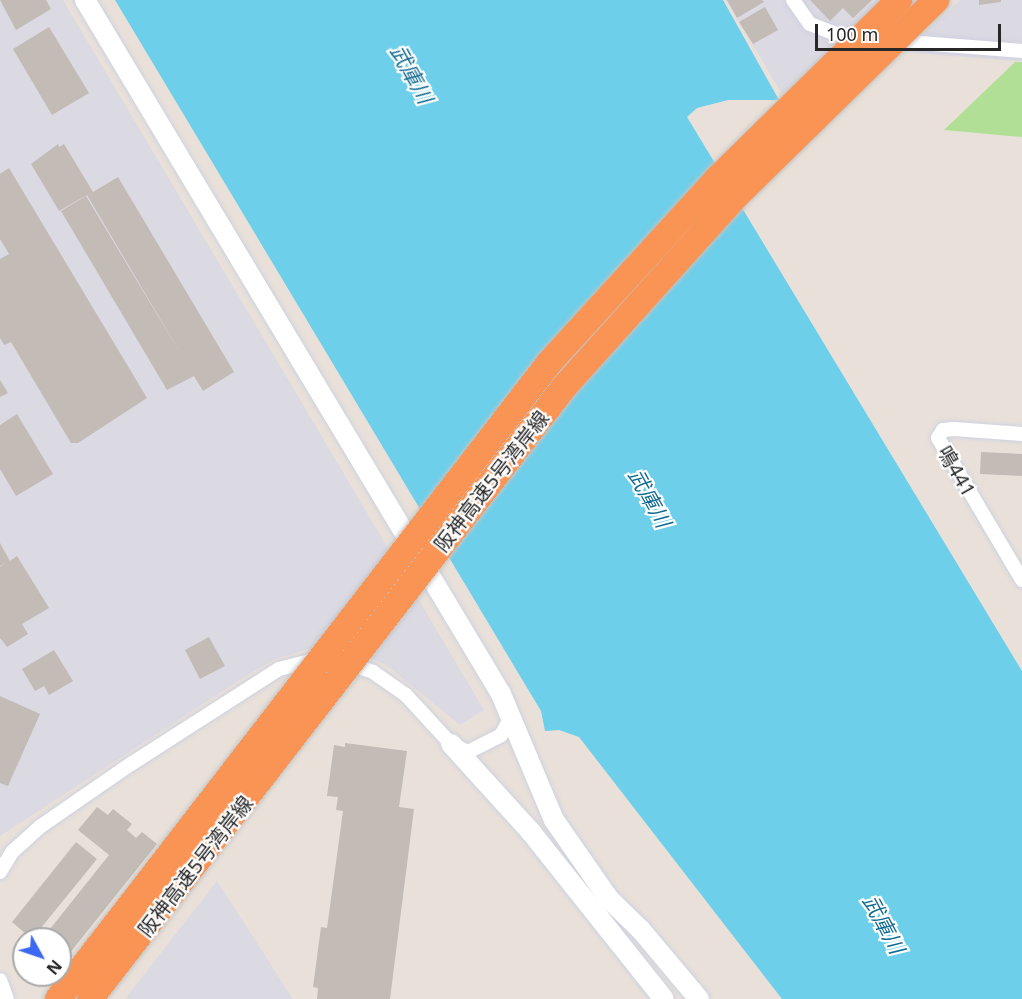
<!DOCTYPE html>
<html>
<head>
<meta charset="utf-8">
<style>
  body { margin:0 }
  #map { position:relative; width:1022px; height:999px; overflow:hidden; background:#e9e1d9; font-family:"Noto Sans","Noto Sans JP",sans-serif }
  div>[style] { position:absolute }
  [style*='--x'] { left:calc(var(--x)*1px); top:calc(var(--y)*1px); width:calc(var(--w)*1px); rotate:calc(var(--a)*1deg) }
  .industrial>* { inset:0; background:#dbd9e2 }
  .green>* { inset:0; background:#b2df96 }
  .water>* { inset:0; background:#6dcfea }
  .building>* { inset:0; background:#c2bbb6 }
  .roads { filter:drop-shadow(0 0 2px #ced2e0) drop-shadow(0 0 2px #ced2e0) }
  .street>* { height:14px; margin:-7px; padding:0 7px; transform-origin:7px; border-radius:7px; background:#fff }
  .secondary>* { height:20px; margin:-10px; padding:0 10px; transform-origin:10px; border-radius:10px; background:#fff }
  .bridges { filter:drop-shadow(0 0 2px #c3c3c3) drop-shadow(0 0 2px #c3c3c3) }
  .highway-bridge>* { height:26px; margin:-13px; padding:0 13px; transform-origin:13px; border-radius:13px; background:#f99455 }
  span { translate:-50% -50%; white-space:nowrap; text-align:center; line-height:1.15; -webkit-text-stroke:4.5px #fff; paint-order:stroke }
  .street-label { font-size:20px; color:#272727 }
  .water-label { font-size:21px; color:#116b91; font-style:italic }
  .north { position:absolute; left:12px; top:927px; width:60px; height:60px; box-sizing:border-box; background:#fff; border:2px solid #a9a9a9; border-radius:50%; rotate:130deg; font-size:16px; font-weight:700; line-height:24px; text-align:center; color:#272727 }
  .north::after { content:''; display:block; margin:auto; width:21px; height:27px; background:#3c67f3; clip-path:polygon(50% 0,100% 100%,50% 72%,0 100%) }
  .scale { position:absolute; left:815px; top:24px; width:186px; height:27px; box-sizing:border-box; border:3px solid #272727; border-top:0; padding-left:8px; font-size:18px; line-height:21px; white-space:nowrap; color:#272727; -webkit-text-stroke:4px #fff; paint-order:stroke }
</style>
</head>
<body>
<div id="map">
  <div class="industrial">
    <i style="clip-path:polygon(0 0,63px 0,484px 710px,460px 725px,385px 664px,340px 647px,315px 647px,275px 659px,247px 675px,0 836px)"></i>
    <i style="clip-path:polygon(726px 0,881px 0,782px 94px)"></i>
    <i style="clip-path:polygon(960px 0,1022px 0,1022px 61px,905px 52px)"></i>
    <i style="clip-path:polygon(217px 881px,293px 999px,125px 999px)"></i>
  </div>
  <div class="green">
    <i style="clip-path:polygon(1015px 62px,1022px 62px,1022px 137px,944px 130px)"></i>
  </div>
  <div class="water">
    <i style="clip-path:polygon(115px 0,723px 0,779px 100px,728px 100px,697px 108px,687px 117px,1022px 671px,1022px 999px,782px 999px,579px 737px,559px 730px,545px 731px,541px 711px)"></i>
  </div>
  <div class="building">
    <i style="clip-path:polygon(0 0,46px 0,51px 9px,16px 30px)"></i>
    <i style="clip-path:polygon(727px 0,762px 0,764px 2px,737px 18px)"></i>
    <i style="clip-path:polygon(810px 0,872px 0,853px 18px,843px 8px,830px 21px)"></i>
    <i style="clip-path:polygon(979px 0,1001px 0,1001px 2px,979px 5px)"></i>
    <i style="clip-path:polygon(765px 7px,778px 30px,753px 44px,739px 22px)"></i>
    <i style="clip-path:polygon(49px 27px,89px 93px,52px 115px,13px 49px)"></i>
    <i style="clip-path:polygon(58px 144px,59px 147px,64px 144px,93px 192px,118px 177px,234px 372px,203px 391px,194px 376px,167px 390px,61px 211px,86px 196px,188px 366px,87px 195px,59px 211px,31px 164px)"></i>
    <i style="clip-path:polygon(9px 168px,147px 398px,78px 443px,71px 443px,11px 342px,4px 345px,0 338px,0 259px,9px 254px,0 239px,0 174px)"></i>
    <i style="clip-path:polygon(0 380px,8px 393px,0 397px)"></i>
    <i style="clip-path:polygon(17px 414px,53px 474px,16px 496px,0 469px,0 425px)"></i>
    <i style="clip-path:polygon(981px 452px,1022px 454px,1022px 476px,980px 474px)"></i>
    <i style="clip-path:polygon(0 543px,10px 561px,17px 556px,49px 608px,22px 624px,28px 634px,7px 647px,0 638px,0 567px,7px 562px,0 566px)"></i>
    <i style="clip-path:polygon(209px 637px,225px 666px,200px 679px,185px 650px)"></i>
    <i style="clip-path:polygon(54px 650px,73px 681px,49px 695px,44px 686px,35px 691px,22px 669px)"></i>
    <i style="clip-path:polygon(0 696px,40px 714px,8px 786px,0 783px)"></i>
    <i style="clip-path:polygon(345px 743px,407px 751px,399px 807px,414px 809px,390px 999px,317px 999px,318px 988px,313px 987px,321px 927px,327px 928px,343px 811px,336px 810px,338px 797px,327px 796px,334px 745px,345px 747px)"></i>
    <i style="clip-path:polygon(97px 807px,108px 815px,113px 809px,132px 824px,127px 830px,136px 838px,142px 832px,157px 844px,61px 964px,60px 939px,42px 939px,109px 855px,78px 830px)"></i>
    <i style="clip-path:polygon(76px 842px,97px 859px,32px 939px,12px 922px)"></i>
  </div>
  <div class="roads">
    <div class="street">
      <i style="--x:793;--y:0;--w:29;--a:55"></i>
      <i style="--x:810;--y:24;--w:36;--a:21"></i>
      <i style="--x:844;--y:37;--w:179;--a:4.5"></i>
      <i style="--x:1022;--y:434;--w:68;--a:-175.8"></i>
      <i style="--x:954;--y:429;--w:11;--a:175"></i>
      <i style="--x:943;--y:430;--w:9;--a:122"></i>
      <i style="--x:938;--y:438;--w:165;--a:59.4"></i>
      <i style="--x:346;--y:663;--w:28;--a:18"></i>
      <i style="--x:373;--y:672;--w:39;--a:35"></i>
      <i style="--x:405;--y:694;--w:68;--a:47.4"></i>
      <i style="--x:451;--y:744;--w:19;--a:25"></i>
      <i style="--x:468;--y:752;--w:37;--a:-27"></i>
      <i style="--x:501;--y:735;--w:14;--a:-60"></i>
      <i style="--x:508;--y:723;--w:11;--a:-90"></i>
      <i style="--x:0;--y:872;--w:23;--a:-59"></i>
      <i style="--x:12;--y:852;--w:39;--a:-42"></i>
      <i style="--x:41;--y:826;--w:109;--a:-34.6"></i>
      <i style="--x:131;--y:764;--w:176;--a:-32.7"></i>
      <i style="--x:279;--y:669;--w:40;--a:-14.4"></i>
      <i style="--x:0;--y:980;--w:20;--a:70"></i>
    </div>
    <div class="secondary">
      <i style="--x:85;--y:0;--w:809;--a:59.06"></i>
      <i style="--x:501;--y:694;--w:137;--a:67.2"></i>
      <i style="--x:554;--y:820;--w:96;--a:55.2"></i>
      <i style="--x:609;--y:899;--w:45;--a:44.1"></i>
      <i style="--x:641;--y:930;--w:90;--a:50"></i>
      <i style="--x:451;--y:744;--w:119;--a:47.7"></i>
      <i style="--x:531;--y:832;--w:213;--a:51.5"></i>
    </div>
  </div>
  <div class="bridges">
    <div class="highway-bridge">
      <i style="--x:58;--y:999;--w:803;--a:-52.33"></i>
      <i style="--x:549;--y:363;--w:251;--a:-47.6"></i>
      <i style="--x:718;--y:178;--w:254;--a:-44.5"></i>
      <i style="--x:90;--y:999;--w:775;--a:-52.23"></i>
      <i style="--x:565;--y:386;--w:253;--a:-48"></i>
      <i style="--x:734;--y:198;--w:283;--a:-44.4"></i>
    </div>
  </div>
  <div class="street-label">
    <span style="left:957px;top:471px;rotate:60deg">鳴441</span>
    <span style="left:491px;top:481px;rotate:-52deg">阪神高速5号湾岸線</span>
    <span style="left:195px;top:866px;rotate:-52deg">阪神高速5号湾岸線</span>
  </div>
  <div class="water-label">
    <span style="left:412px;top:74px;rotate:61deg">武庫川</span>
    <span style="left:650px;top:498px;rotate:61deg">武庫川</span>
    <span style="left:884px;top:924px;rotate:62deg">武庫川</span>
  </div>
  <div class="north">N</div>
  <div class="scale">100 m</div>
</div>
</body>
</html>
